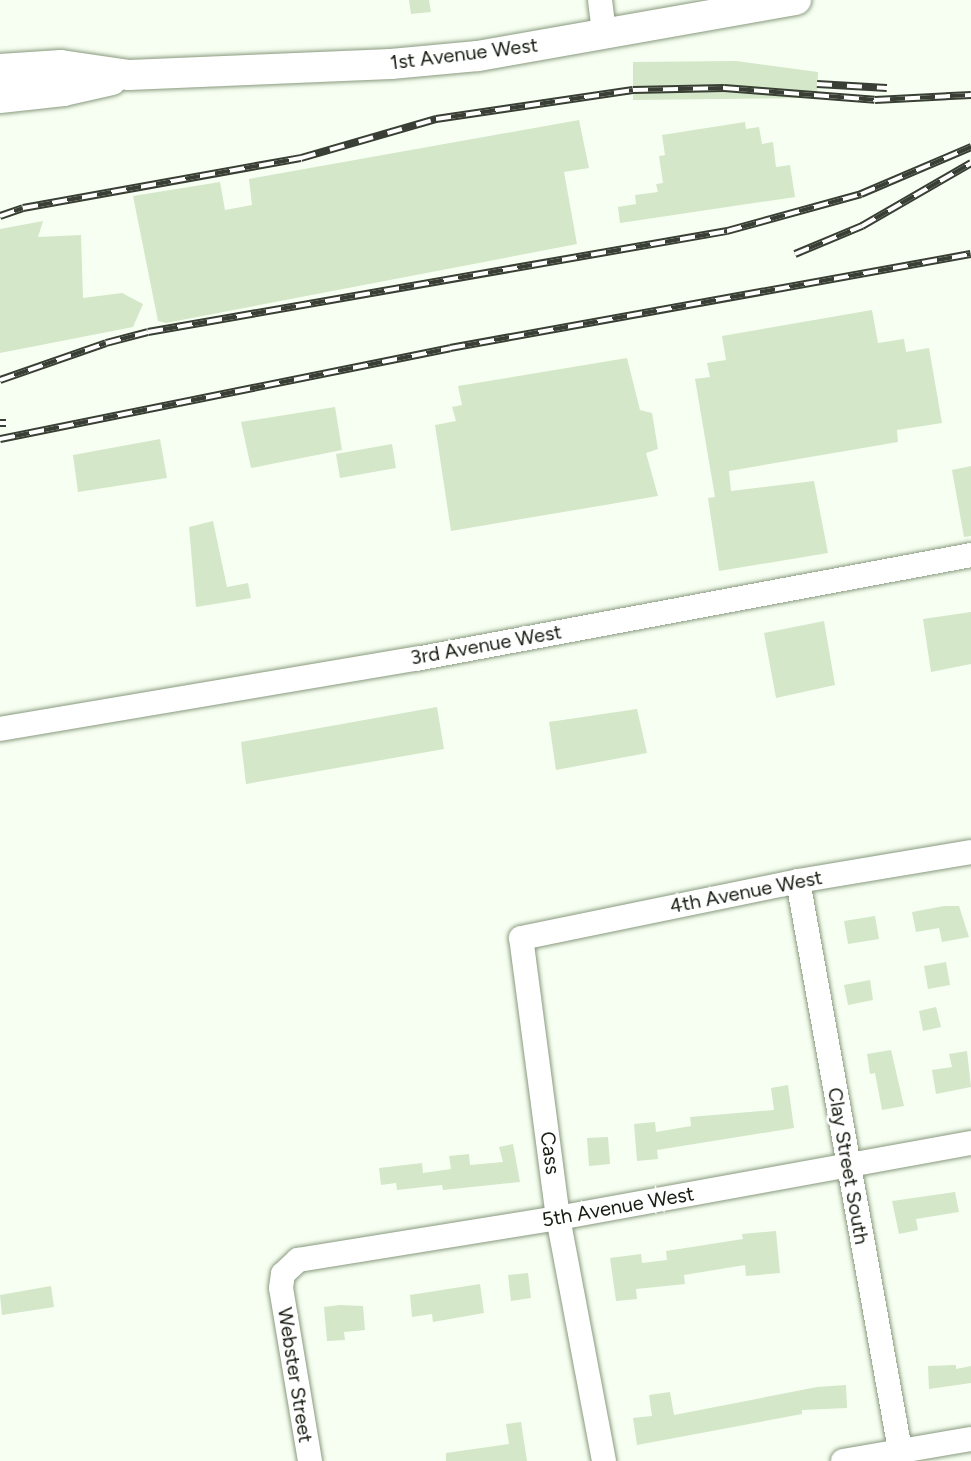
<!DOCTYPE html>
<html>
<head>
<meta charset="utf-8">
<style>
  body { margin:0 }
  #map { position:relative; width:971px; height:1461px; overflow:hidden; background:#f7fff2; font-family:Figtree,sans-serif }
  div>[style] { position:absolute }
  [style*='--x'] { left:calc(var(--x)*1px); top:calc(var(--y)*1px); width:calc(var(--w)*1px); rotate:calc(var(--a)*1deg) }
  .building>* { inset:0; background:#d4e7c8 }
  .roads { filter:drop-shadow(0 0 2px #899a7e) drop-shadow(0 0 2px #899a7e) }
  .minor>* { height:24px; margin:-12px; padding:0 12px; transform-origin:12px; border-radius:12px; background:#fff }
  .major>* { height:30px; margin:-15px; padding:0 15px; transform-origin:15px; border-radius:15px; background:#fff }
  .rail>* { height:8px; margin-top:-4px; transform-origin:0; background:repeating-linear-gradient(90deg,#fff 0 15px,#393f34 0 30px); box-sizing:border-box; border-block:2px solid #393f34 }
  span { translate:-50% -50%; white-space:nowrap; text-align:center; line-height:1.15; -webkit-text-stroke:6px #fff; paint-order:stroke }
  .street-label { font-size:20px; color:#181e13 }
</style>
</head>
<body>
<div id="map">
  <div class="building">
    <i style="clip-path:polygon(409px 0,429px 0,431px 12px,411px 14px)"></i>
    <i style="clip-path:polygon(736px 61px,818px 72px,817px 98px,633px 100px,633px 62px)"></i>
    <i style="clip-path:polygon(579px 120px,589px 168px,564px 172px,577px 244px,166px 323px,158px 321px,133px 196px,220px 182px,225px 210px,252px 205px,249px 179px)"></i>
    <i style="clip-path:polygon(745px 122px,746px 129px,759px 127px,762px 144px,773px 142px,776px 167px,790px 165px,795px 197px,620px 223px,618px 207px,636px 204px,635px 195px,658px 192px,656px 184px,663px 183px,659px 156px,665px 155px,662px 135px)"></i>
    <i style="clip-path:polygon(43px 221px,38px 237px,81px 235px,83px 298px,122px 293px,143px 304px,133px 327px,0 353px,0 229px)"></i>
    <i style="clip-path:polygon(872px 310px,878px 343px,904px 339px,906px 352px,929px 348px,942px 423px,897px 430px,898px 442px,729px 471px,731px 491px,814px 481px,828px 553px,719px 571px,708px 498px,715px 497px,695px 379px,710px 377px,707px 363px,726px 360px,722px 336px)"></i>
    <i style="clip-path:polygon(627px 358px,640px 410px,652px 413px,658px 449px,646px 453px,658px 496px,451px 531px,435px 425px,456px 421px,452px 407px,462px 405px,458px 386px)"></i>
    <i style="clip-path:polygon(335px 407px,342px 450px,251px 468px,241px 422px)"></i>
    <i style="clip-path:polygon(160px 439px,167px 478px,78px 492px,73px 455px)"></i>
    <i style="clip-path:polygon(392px 444px,396px 468px,340px 478px,336px 454px)"></i>
    <i style="clip-path:polygon(971px 466px,971px 536px,964px 537px,952px 470px)"></i>
    <i style="clip-path:polygon(213px 521px,227px 587px,248px 583px,251px 598px,196px 607px,189px 527px)"></i>
    <i style="clip-path:polygon(971px 612px,971px 664px,931px 672px,923px 619px)"></i>
    <i style="clip-path:polygon(824px 621px,835px 685px,776px 698px,764px 633px)"></i>
    <i style="clip-path:polygon(437px 707px,444px 749px,246px 784px,241px 742px)"></i>
    <i style="clip-path:polygon(637px 709px,647px 753px,556px 770px,549px 722px)"></i>
    <i style="clip-path:polygon(944px 906px,959px 906px,969px 937px,942px 942px,939px 928px,916px 932px,912px 912px)"></i>
    <i style="clip-path:polygon(875px 916px,879px 939px,848px 944px,844px 921px)"></i>
    <i style="clip-path:polygon(946px 962px,950px 985px,928px 989px,924px 966px)"></i>
    <i style="clip-path:polygon(870px 980px,873px 1000px,848px 1005px,844px 985px)"></i>
    <i style="clip-path:polygon(936px 1007px,941px 1027px,923px 1031px,919px 1011px)"></i>
    <i style="clip-path:polygon(891px 1050px,904px 1106px,882px 1110px,875px 1073px,870px 1074px,867px 1054px)"></i>
    <i style="clip-path:polygon(967px 1051px,971px 1087px,936px 1094px,932px 1070px,952px 1067px,949px 1054px)"></i>
    <i style="clip-path:polygon(788px 1085px,794px 1128px,657px 1150px,658px 1159px,637px 1161px,634px 1124px,655px 1122px,656px 1132px,691px 1126px,690px 1117px,774px 1110px,771px 1088px)"></i>
    <i style="clip-path:polygon(608px 1137px,610px 1164px,589px 1166px,587px 1138px)"></i>
    <i style="clip-path:polygon(513px 1144px,520px 1182px,443px 1190px,442px 1185px,397px 1190px,396px 1183px,381px 1185px,379px 1168px,422px 1163px,423px 1173px,451px 1169px,449px 1156px,469px 1154px,470px 1165px,503px 1162px,499px 1147px)"></i>
    <i style="clip-path:polygon(955px 1192px,959px 1212px,916px 1219px,918px 1230px,899px 1234px,892px 1201px)"></i>
    <i style="clip-path:polygon(776px 1231px,780px 1273px,746px 1276px,745px 1265px,684px 1275px,685px 1284px,636px 1289px,637px 1299px,616px 1301px,610px 1258px,641px 1254px,642px 1263px,667px 1260px,666px 1251px,743px 1239px,742px 1234px)"></i>
    <i style="clip-path:polygon(528px 1273px,531px 1298px,511px 1301px,508px 1275px)"></i>
    <i style="clip-path:polygon(480px 1284px,484px 1313px,433px 1322px,432px 1314px,412px 1317px,410px 1295px)"></i>
    <i style="clip-path:polygon(51px 1286px,54px 1307px,2px 1315px,0 1295px)"></i>
    <i style="clip-path:polygon(340px 1305px,363px 1306px,365px 1330px,344px 1332px,345px 1340px,327px 1341px,324px 1307px)"></i>
    <i style="clip-path:polygon(956px 1365px,956px 1369px,971px 1366px,971px 1383px,929px 1389px,928px 1366px)"></i>
    <i style="clip-path:polygon(846px 1385px,847px 1408px,802px 1410px,802px 1414px,637px 1445px,633px 1418px,652px 1416px,649px 1395px,670px 1392px,674px 1415px,817px 1387px)"></i>
    <i style="clip-path:polygon(521px 1422px,527px 1461px,446px 1461px,446px 1453px,509px 1444px,506px 1424px)"></i>
  </div>
  <div class="roads">
    <div class="minor">
      <i style="--x:600;--y:0;--w:34;--a:83"></i>
      <i style="--x:0;--y:729;--w:422;--a:-9.6"></i>
      <i style="--x:416;--y:659;--w:565;--a:-10.61"></i>
      <i style="--x:798;--y:881;--w:578;--a:79.84"></i>
      <i style="--x:310;--y:1461;--w:175;--a:-99.5"></i>
      <i style="--x:281;--y:1288;--w:14;--a:-82"></i>
      <i style="--x:283;--y:1274;--w:21;--a:-43"></i>
      <i style="--x:298;--y:1260;--w:263;--a:-9.2"></i>
      <i style="--x:558;--y:1218;--w:420;--a:-10.3"></i>
      <i style="--x:604;--y:1461;--w:247;--a:-100.7"></i>
      <i style="--x:558;--y:1218;--w:282;--a:-97.5"></i>
      <i style="--x:521;--y:938;--w:283;--a:-11.6"></i>
      <i style="--x:798;--y:881;--w:175;--a:-9.5"></i>
      <i style="--x:843;--y:1461;--w:130;--a:-9.8"></i>
    </div>
    <div class="major">
      <i style="--x:0;--y:69;--w:61;--a:-3.8"></i>
      <i style="--x:61;--y:65;--w:69;--a:8.4"></i>
      <i style="--x:129;--y:75;--w:262;--a:-2.4"></i>
      <i style="--x:391;--y:64;--w:87;--a:-5.3"></i>
      <i style="--x:478;--y:56;--w:323;--a:-10"></i>
      <i style="--x:0;--y:98;--w:64;--a:-6.2"></i>
      <i style="--x:64;--y:91;--w:49;--a:-12.9"></i>
    </div>
  </div>
  <div class="rail">
    <i style="--x:817;--y:84;--w:70;--a:3.3"></i>
    <i style="--x:0;--y:216;--w:24;--a:-19"></i>
    <i style="--x:23;--y:208;--w:282;--a:-10.2"></i>
    <i style="--x:301;--y:158;--w:141;--a:-16.1"></i>
    <i style="--x:436;--y:119;--w:199;--a:-8.4"></i>
    <i style="--x:633;--y:90;--w:91;--a:-1.3"></i>
    <i style="--x:724;--y:88;--w:151;--a:4.5"></i>
    <i style="--x:875;--y:100;--w:96;--a:-3"></i>
    <i style="--x:795;--y:254;--w:73;--a:-22.7"></i>
    <i style="--x:862;--y:226;--w:126;--a:-30"></i>
    <i style="--x:0;--y:380;--w:112;--a:-19.2"></i>
    <i style="--x:106;--y:343;--w:43;--a:-14.7"></i>
    <i style="--x:148;--y:332;--w:588;--a:-9.9"></i>
    <i style="--x:727;--y:231;--w:139;--a:-15.4"></i>
    <i style="--x:861;--y:194;--w:120;--a:-23.1"></i>
    <i style="--x:0;--y:423;--w:6;--a:0"></i>
    <i style="--x:0;--y:439;--w:459;--a:-11.4"></i>
    <i style="--x:450;--y:348;--w:529;--a:-10.23"></i>
  </div>
  <div class="street-label">
    <span style="left:464px;top:54px;rotate:-7deg">1st Avenue West</span>
    <span style="left:486px;top:645px;rotate:-10deg">3rd Avenue West</span>
    <span style="left:746px;top:892px;rotate:-11deg">4th Avenue West</span>
    <span style="left:550px;top:1153px;rotate:82deg">Cass</span>
    <span style="left:848px;top:1166px;rotate:80deg">Clay Street South</span>
    <span style="left:618px;top:1207px;rotate:-10deg">5th Avenue West</span>
    <span style="left:295px;top:1375px;rotate:81deg">Webster Street</span>
  </div>
</div>
</body>
</html>
